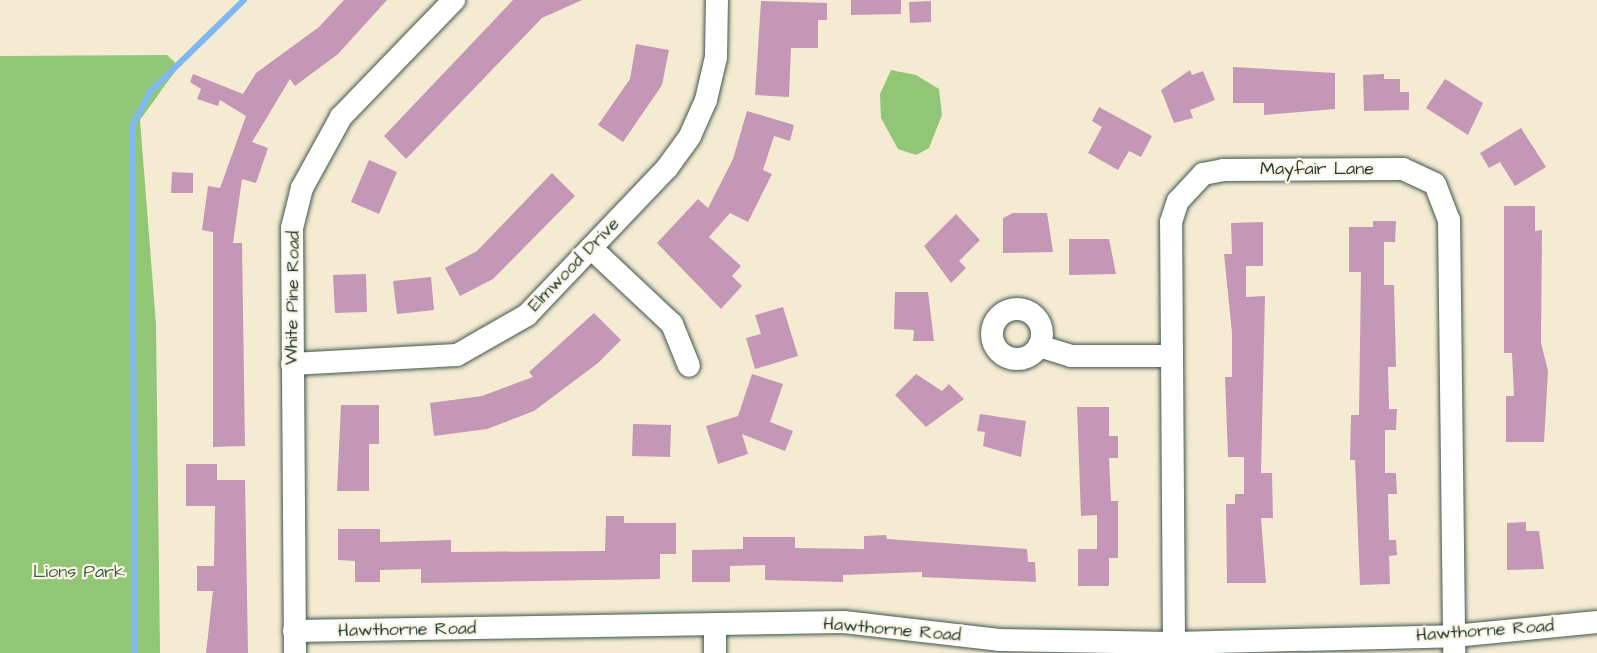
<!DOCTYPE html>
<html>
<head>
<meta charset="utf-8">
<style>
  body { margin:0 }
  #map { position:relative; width:1597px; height:653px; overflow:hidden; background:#f5ebd3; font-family:"Architects Daughter",sans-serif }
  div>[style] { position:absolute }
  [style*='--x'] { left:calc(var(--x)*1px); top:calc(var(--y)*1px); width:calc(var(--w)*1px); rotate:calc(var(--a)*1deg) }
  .green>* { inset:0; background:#92c677 }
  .stream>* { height:6px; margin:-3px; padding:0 3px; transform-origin:3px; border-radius:3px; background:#7fb8f0 }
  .building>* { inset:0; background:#c497b6 }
  .roads { filter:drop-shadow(0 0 2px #3f574c) drop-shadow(0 0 2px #3f574c) }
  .minor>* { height:22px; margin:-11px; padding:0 11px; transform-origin:11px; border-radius:11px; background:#fff }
  .minor>.ring { margin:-11px; padding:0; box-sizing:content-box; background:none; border:22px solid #fff; border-radius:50% }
  span { translate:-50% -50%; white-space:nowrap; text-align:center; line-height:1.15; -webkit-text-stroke:4.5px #fcf5e5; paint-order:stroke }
  .street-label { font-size:18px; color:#1f3d34 }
  .park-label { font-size:18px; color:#3c5f45 }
</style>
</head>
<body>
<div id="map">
  <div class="green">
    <i style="clip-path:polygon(167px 55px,179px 66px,140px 120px,156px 324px,160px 653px,0 653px,0 56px)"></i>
    <i style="clip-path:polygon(891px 70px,916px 75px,939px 89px,942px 115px,929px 148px,916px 155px,898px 149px,881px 118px,880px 94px)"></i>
  </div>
  <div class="stream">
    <i style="--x:135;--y:653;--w:527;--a:-90.33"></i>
    <i style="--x:132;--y:126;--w:40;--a:-62"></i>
    <i style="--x:151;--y:91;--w:130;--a:-44.4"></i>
  </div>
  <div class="building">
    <i style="clip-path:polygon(344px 0,387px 0,338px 54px,295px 86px,290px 79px,252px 142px,268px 148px,256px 183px,242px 179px,233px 243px,242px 243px,245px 446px,213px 447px,213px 232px,202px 230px,208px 186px,220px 188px,246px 116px,220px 100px,218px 106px,197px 99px,201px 89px,190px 82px,193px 74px,243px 94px,256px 73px,319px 27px)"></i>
    <i style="clip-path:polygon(513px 0,582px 0,542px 18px,406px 159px,384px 136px)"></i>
    <i style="clip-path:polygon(851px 0,901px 0,901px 14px,851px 15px)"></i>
    <i style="clip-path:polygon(761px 1px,827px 3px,827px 20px,818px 20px,818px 48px,791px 48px,789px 97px,755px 95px)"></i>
    <i style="clip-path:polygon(931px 1px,931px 22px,910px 23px,909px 2px)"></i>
    <i style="clip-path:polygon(636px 44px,669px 50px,662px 85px,623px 142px,598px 125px,630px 79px)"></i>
    <i style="clip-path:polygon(1233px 67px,1335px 73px,1335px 109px,1264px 115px,1264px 103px,1233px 103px)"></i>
    <i style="clip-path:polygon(1190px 70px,1192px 75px,1203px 71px,1215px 100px,1190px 110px,1193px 118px,1174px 123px,1161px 90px)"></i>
    <i style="clip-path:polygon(1384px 74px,1384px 79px,1400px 79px,1400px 92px,1409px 92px,1409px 110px,1364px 111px,1363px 75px)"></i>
    <i style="clip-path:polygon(1445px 79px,1483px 103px,1468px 135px,1426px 108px)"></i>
    <i style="clip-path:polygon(1099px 107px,1152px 136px,1141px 157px,1129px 151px,1118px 170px,1088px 153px,1102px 127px,1092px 121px)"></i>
    <i style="clip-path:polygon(747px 111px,794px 125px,790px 141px,774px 136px,763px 170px,772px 174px,748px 222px,730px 213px,709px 237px,741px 266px,732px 276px,742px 286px,721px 309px,657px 243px,698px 199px,708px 208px,733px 159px)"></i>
    <i style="clip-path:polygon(1521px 128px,1546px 167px,1515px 186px,1500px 162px,1489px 168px,1480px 153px)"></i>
    <i style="clip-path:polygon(369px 160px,397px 172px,379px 214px,351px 202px)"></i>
    <i style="clip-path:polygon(172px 172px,193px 173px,193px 193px,171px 193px)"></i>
    <i style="clip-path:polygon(552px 173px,575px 196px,493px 279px,460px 296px,445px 268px,477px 251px)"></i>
    <i style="clip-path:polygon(1504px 206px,1535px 206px,1535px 231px,1542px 230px,1541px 343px,1548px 371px,1544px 442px,1506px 442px,1506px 396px,1514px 396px,1512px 353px,1504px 353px)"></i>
    <i style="clip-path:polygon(1013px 213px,1047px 213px,1053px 252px,1003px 253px,1003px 218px)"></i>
    <i style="clip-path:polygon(956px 214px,980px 240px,959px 261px,966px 268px,951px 283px,924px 246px)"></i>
    <i style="clip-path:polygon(1373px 221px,1396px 221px,1395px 242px,1384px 242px,1384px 285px,1394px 285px,1396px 367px,1388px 367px,1389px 409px,1397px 409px,1396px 430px,1385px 430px,1385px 473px,1396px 473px,1397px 494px,1388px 494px,1389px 540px,1396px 540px,1397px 555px,1389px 556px,1390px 584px,1360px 585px,1355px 460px,1350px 460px,1351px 415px,1359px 415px,1361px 272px,1349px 272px,1349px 227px,1373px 227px)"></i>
    <i style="clip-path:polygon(1263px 222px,1263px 266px,1246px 266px,1246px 297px,1265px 296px,1261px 473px,1272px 473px,1273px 518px,1261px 518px,1266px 583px,1227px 583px,1226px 504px,1235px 504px,1235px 494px,1244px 494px,1244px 457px,1228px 457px,1225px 377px,1232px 377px,1232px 333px,1224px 254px,1232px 254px,1231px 223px)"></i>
    <i style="clip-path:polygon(1069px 239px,1109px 239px,1116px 274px,1069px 275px)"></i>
    <i style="clip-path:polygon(366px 274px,367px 312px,335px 313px,333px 275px)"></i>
    <i style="clip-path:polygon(431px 277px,434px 310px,397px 314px,393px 281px)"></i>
    <i style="clip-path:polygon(895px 292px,928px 292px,934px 341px,913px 341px,914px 330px,894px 329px)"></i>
    <i style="clip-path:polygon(783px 307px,798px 356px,755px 369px,746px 338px,761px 334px,755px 315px)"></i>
    <i style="clip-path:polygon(594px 313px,621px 340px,598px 363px,534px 411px,487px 429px,434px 436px,430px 403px,482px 396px,533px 377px,529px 372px)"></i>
    <i style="clip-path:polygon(752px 374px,783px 384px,770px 422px,793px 431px,785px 451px,742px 434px,748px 454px,718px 464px,706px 426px,738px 416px)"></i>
    <i style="clip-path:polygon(916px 374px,942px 391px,949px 384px,964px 399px,926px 427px,895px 395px)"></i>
    <i style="clip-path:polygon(341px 405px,379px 405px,379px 444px,369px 444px,369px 491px,337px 491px)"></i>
    <i style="clip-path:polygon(1077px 407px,1109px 407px,1109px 436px,1118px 436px,1118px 458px,1109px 458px,1111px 501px,1118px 501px,1118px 558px,1109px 558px,1109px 586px,1078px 586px,1078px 549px,1097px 549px,1097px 515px,1081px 516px)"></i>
    <i style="clip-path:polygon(980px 414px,1026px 421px,1021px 457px,983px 446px,985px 432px,977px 431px)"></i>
    <i style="clip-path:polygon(633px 424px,671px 425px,670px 457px,632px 456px)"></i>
    <i style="clip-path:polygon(186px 464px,217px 464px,217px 480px,245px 480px,248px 653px,206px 653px,213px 591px,197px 591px,197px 566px,214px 566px,215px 506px,186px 506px)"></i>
    <i style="clip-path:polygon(606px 516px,624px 516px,624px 523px,676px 523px,676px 554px,660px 554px,660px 579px,421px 583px,421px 569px,380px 570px,380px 582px,355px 582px,355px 561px,338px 560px,338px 529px,380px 529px,380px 542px,451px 540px,451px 552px,605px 551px)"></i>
    <i style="clip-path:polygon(1526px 522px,1526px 531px,1539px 531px,1544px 569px,1507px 570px,1507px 523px)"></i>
    <i style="clip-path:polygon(886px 535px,887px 539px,1027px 549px,1028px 562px,1035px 562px,1036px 582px,922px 577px,922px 572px,843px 575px,843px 582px,765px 580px,765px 565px,730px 566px,730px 582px,692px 582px,692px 550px,743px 549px,743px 537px,795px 537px,795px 548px,864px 549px,864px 536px)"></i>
  </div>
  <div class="roads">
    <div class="minor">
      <i style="--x:591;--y:248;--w:111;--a:43.2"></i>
      <i style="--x:672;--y:324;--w:45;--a:68"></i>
      <i class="ring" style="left:992px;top:309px;width:28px;height:28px"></i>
      <i style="--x:1039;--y:346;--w:34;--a:17"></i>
      <i style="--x:1071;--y:356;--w:99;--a:0"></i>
      <i style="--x:292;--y:364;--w:165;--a:-3.1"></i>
      <i style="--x:457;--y:355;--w:81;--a:-29.7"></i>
      <i style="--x:527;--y:315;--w:203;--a:-46.4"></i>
      <i style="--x:667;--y:168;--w:39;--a:-54"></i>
      <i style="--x:690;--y:136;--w:39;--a:-66"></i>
      <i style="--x:706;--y:100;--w:44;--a:-76.9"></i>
      <i style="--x:716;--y:57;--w:57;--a:-89"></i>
      <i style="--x:715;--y:627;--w:26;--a:90"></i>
      <i style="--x:294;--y:631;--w:550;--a:-0.94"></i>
      <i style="--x:844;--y:622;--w:156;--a:6.6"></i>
      <i style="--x:999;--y:640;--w:175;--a:1"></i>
      <i style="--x:1174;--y:643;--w:280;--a:-1.4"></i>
      <i style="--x:1454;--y:636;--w:144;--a:-5.6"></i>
      <i style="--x:1174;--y:643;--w:421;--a:-90.4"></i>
      <i style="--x:1171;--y:222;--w:22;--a:-72"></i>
      <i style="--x:1178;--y:201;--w:37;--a:-47"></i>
      <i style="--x:1203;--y:174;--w:20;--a:-11"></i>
      <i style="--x:1223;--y:170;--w:180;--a:-0.3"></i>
      <i style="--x:1403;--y:169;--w:35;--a:25"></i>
      <i style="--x:1435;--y:184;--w:39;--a:69"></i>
      <i style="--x:1449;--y:220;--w:433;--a:89.3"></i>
      <i style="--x:295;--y:653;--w:425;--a:-90.4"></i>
      <i style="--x:292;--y:228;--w:41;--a:-76"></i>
      <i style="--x:302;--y:188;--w:81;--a:-61.2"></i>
      <i style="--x:341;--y:117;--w:163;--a:-46"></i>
    </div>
  </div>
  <div class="street-label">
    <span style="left:1317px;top:169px">Mayfair Lane</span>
    <span style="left:574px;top:265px;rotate:-46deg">Elmwood Drive</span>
    <span style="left:293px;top:298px;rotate:-89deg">White Pine Road</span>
    <span style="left:407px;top:630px;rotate:-1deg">Hawthorne Road</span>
    <span style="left:892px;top:630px;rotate:5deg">Hawthorne Road</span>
    <span style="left:1485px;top:631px;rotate:-4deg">Hawthorne Road</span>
  </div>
  <div class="park-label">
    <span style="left:79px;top:572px">Lions Park</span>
  </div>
</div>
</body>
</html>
